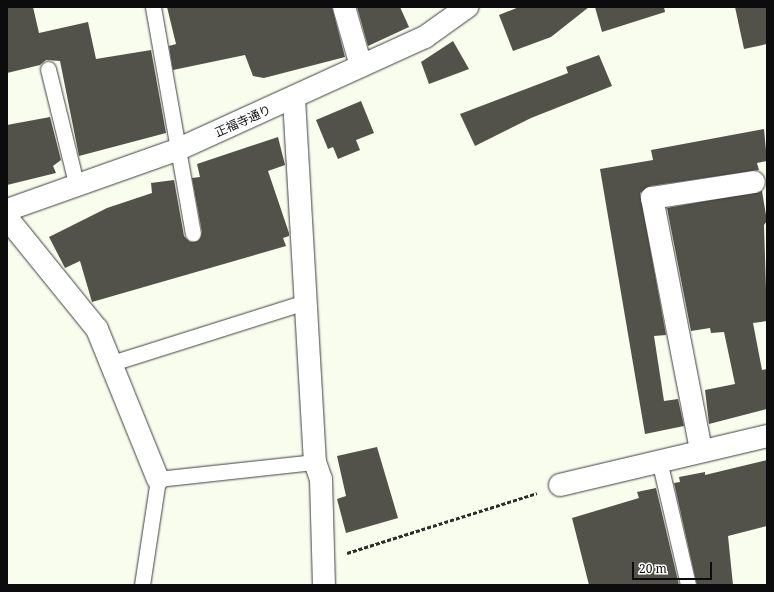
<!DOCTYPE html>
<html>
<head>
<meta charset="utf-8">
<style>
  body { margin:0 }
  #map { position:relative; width:774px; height:592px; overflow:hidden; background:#f9fded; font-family:"Noto Serif","Noto Sans JP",serif }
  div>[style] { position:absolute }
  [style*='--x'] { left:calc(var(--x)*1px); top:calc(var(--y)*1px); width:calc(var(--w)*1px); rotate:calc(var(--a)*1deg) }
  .building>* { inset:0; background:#53524a }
  .path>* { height:2.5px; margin-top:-1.25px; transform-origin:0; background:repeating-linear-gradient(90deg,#2e2e2e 0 4px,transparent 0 6px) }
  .roads { filter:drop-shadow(0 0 1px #3f3f3f) drop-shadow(0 0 1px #3f3f3f) }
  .service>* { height:15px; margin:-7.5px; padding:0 7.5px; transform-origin:7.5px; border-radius:7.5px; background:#fff }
  .minor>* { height:22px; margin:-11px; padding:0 11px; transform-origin:11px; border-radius:11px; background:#fff }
  .tertiary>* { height:22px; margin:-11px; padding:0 11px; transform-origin:11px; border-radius:11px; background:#fff }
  span { translate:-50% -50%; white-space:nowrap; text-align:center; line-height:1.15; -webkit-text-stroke:4px #fff; paint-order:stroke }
  .street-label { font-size:12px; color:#0c0c0c }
  .frame { position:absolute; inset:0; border:8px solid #0c0c0c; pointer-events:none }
  .scale { position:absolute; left:632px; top:562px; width:80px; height:18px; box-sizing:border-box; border:2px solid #0c0c0c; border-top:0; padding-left:5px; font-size:12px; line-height:14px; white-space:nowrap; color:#0c0c0c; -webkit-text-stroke:3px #fff; paint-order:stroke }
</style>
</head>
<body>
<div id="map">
  <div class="building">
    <i style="clip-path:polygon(7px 7px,33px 7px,39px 33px,88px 22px,96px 59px,151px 50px,166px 133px,79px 156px,60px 61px,46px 60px,40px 65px,7px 73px)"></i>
    <i style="clip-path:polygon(167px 7px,332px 7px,345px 57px,264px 78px,253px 76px,245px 55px,173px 70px,169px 46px,176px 44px)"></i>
    <i style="clip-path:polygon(357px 7px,400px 7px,409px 27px,368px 46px)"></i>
    <i style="clip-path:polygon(519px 7px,589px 7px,551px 37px,513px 51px,499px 15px)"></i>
    <i style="clip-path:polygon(595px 7px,664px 7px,665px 12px,602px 32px)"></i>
    <i style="clip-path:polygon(735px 7px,767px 7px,767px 44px,744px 49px)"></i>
    <i style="clip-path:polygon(453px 41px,469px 69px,429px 84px,421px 62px)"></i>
    <i style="clip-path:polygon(599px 55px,612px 86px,531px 118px,475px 146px,460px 114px,568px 73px,566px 67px)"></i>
    <i style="clip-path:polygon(361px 101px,374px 133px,356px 140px,360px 150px,338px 159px,333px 147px,328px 149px,316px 120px)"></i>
    <i style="clip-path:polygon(50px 117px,61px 160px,53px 166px,56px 173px,7px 185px,7px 125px)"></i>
    <i style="clip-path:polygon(764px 129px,767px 161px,757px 163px,759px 170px,650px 186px,640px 193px,666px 335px,654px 336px,664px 401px,678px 399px,684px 426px,645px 434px,600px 169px,653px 160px,651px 150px)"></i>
    <i style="clip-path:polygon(278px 137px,285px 165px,268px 171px,289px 233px,289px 236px,283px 238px,286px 246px,92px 302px,80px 261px,65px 268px,49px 237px,107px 208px,152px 193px,151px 183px,174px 180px,184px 236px,190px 242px,198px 241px,202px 232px,192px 178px,200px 177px,197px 164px)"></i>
    <i style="clip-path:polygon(762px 191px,767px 221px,764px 225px,767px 321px,753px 323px,762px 370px,767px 369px,767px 409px,709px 424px,705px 390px,735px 384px,724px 332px,711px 333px,710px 328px,691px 331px,667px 208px)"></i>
    <i style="clip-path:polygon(377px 447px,398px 518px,346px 533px,337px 499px,346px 496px,337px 456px)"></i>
    <i style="clip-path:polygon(767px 460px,767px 526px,728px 536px,733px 585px,697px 585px,674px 483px,680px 482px,679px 477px,705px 472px,705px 475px)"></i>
    <i style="clip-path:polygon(656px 488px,679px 585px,589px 585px,572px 518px,639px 498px,637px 492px)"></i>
  </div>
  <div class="path">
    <i style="--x:347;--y:553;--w:199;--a:-17.5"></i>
  </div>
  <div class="roads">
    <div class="service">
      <i style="--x:153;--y:7;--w:230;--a:80"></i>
      <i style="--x:48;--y:69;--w:122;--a:76.2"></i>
      <i style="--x:112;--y:363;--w:203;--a:-17.5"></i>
      <i style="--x:659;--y:460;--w:128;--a:76.9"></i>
      <i style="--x:142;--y:585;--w:107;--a:-81.4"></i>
      <i style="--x:158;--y:479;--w:158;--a:-6.2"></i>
    </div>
    <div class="minor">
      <i style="--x:344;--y:7;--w:61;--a:73.9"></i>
      <i style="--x:294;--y:99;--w:364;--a:86.7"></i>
      <i style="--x:315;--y:462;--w:18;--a:71"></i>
      <i style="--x:321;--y:479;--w:106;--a:88.4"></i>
      <i style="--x:7;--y:218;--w:143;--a:51"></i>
      <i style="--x:97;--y:329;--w:162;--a:67.9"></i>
      <i style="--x:701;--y:450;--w:257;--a:-101"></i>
      <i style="--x:652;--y:198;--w:103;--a:-8.9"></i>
      <i style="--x:560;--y:485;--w:213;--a:-13.3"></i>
    </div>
    <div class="tertiary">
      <i style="--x:7;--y:210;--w:182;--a:-19.5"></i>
      <i style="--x:179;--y:149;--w:270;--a:-24.5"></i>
      <i style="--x:425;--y:37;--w:52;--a:-35.5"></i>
    </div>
  </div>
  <div class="street-label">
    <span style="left:243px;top:121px;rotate:-24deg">正福寺通り</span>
  </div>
  <div class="frame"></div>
  <div class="scale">20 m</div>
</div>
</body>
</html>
